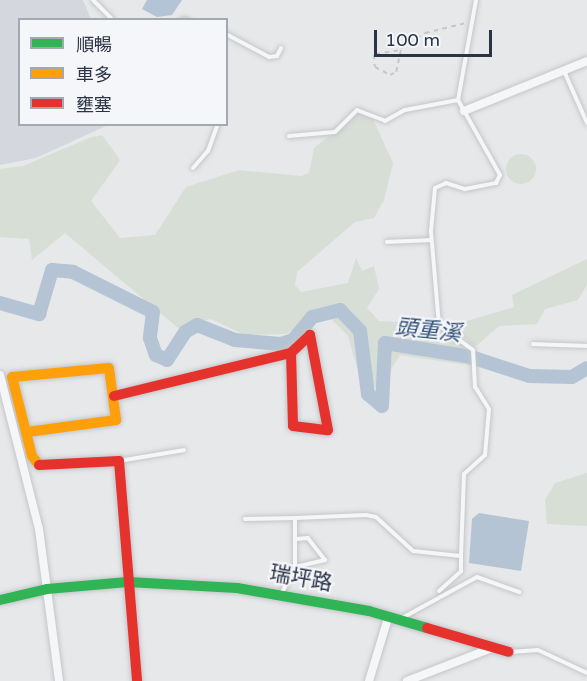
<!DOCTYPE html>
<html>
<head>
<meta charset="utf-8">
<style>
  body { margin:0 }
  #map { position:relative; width:587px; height:681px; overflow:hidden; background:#e6e8ea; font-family:"Varela Round","Noto Sans TC",sans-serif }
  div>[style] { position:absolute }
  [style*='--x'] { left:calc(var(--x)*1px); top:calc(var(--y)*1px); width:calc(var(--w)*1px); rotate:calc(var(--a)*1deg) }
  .built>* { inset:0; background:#d4d7dd }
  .green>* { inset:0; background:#d6ded6 }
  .round { border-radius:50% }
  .water>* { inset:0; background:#b4c4d5 }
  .river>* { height:14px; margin:-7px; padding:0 7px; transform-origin:7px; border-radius:7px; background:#b4c4d5 }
  .path>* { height:1.5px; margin-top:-0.75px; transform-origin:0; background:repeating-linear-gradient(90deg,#c5c6ca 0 4.5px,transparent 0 9px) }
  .roads { filter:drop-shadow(0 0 2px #c4c6c8) drop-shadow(0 0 2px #c4c6c8) }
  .lane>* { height:4px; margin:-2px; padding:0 2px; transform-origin:2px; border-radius:2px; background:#f5f6f7 }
  .street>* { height:8px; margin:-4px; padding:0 4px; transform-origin:4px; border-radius:4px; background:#f5f6f7 }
  .fast>* { height:10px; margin:-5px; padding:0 5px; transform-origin:5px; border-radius:5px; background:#30b455 }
  .slow>* { height:10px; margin:-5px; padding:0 5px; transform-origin:5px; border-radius:5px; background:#ff9f0a }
  .jam>* { height:10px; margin:-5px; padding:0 5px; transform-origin:5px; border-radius:5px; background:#e5322d }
  span { translate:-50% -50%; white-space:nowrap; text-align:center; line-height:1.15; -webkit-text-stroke:4.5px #f4f6f9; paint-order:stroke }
  .street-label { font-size:21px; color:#2b3445 }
  .water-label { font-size:22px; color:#34527a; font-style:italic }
  .legend { position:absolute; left:18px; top:18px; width:210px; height:108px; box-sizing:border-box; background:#f4f6f9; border:2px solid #a4a8b1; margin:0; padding:8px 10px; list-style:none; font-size:18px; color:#2b3445 }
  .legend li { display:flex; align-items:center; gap:12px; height:30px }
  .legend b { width:30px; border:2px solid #a4a8b1 }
  .scale { position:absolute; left:374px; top:30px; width:118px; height:27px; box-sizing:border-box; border:3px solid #2b3445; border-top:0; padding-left:8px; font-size:18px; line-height:21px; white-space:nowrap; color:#2b3445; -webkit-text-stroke:4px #f4f6f9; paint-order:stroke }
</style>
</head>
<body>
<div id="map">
  <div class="built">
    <i style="clip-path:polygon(0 0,83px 0,91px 19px,20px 20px,20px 124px,108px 125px,36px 158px,0 165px)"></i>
  </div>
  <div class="green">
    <i style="clip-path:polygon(359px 113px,373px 119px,393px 163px,384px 200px,374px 218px,355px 222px,297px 272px,295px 285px,301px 292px,348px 283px,356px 258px,362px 271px,374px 266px,379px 289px,367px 308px,379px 321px,437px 324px,465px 347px,473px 366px,400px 355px,378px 390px,357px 368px,348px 336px,322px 309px,286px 334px,245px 335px,211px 319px,178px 328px,65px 233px,32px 260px,29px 239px,0 237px,0 169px,23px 166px,89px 138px,102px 135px,120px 160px,91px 201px,120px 238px,155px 235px,186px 187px,239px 170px,301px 176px,309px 173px,314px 148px)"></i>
    <i class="round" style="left:506px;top:154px;width:30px;height:30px"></i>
    <i style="clip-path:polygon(587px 259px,587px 285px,578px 300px,545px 309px,537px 324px,499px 326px,475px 347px,450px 326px,514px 307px,512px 295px)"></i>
    <i style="clip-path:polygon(587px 473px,587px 526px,547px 524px,545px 500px,555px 483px)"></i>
  </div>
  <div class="water">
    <i style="clip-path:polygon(147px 0,182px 0,172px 15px,157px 17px,142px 9px)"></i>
    <i style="clip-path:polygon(479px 513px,529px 521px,521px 571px,469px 563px,472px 519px)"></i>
  </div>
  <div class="river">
    <i style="--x:0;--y:303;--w:41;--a:15.8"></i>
    <i style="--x:39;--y:314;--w:46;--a:-73.5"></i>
    <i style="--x:52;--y:270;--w:21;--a:5"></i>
    <i style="--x:73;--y:272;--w:89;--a:26.6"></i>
    <i style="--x:153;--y:312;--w:26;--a:97"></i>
    <i style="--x:150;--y:338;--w:18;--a:71"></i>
    <i style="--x:156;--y:355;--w:12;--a:24"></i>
    <i style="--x:167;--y:360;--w:33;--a:-57"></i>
    <i style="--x:185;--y:332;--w:14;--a:-30"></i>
    <i style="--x:197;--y:325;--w:41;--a:21.5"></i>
    <i style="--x:235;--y:340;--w:46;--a:5"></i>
    <i style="--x:281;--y:344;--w:13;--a:-18"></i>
    <i style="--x:293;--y:340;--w:30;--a:-50"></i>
    <i style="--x:312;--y:317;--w:29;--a:-14"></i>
    <i style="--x:340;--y:310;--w:29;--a:46"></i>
    <i style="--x:360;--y:331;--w:64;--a:82.8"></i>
    <i style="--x:368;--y:394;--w:18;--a:41"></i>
    <i style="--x:382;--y:406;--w:63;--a:-87.3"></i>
    <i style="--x:385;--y:343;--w:87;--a:9.2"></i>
    <i style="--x:471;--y:357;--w:61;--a:18.1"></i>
    <i style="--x:529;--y:376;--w:43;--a:1.3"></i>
    <i style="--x:572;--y:377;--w:17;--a:-31"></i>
  </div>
  <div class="path">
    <i style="--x:398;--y:51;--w:24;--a:171"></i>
    <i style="--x:374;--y:55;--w:12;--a:85"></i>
    <i style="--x:375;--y:67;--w:17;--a:28"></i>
    <i style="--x:390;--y:75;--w:7;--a:-27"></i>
    <i style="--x:396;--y:72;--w:25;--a:-78"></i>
    <i style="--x:401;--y:48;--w:28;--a:-32"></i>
    <i style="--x:425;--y:33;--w:42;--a:-13.7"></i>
  </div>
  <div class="roads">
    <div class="lane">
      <i style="--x:93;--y:0;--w:28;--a:45"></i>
      <i style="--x:181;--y:20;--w:7;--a:0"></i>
      <i style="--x:226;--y:34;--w:49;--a:28.1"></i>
      <i style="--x:269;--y:57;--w:8;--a:-7"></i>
      <i style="--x:277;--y:56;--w:9;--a:-63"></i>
      <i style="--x:564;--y:71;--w:57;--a:66.1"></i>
      <i style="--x:289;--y:136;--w:46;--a:-5"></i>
      <i style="--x:335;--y:132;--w:31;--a:-45"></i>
      <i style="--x:357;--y:110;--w:30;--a:21"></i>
      <i style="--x:385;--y:121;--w:23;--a:-29"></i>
      <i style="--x:405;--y:110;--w:54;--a:-10.7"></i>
      <i style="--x:193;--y:168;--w:23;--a:-49"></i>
      <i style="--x:208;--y:151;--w:29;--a:-70"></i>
      <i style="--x:387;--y:242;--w:44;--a:-2.6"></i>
      <i style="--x:533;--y:344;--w:54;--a:2.1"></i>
      <i style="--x:119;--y:461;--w:66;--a:-9.6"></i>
      <i style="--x:295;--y:518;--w:71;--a:-2.4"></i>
      <i style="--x:366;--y:515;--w:10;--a:11"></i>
      <i style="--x:376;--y:517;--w:50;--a:42.6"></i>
      <i style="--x:413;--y:551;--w:48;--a:5.9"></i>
      <i style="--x:461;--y:556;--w:82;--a:-87.9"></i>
      <i style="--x:464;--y:474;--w:28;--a:-42"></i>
      <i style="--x:485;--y:455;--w:46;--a:-85"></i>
      <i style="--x:489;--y:409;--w:26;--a:-122"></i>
      <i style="--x:475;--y:387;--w:37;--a:-93"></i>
      <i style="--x:473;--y:350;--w:42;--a:-143.7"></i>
      <i style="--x:439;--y:325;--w:94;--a:-94.9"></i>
      <i style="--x:431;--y:231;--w:43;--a:-84.7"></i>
      <i style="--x:435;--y:188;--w:12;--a:-24"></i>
      <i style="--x:446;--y:183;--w:20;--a:18"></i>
      <i style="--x:465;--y:189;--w:32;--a:-11"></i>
      <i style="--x:496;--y:183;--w:9;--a:-63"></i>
      <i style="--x:500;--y:175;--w:86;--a:-119.2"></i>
      <i style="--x:458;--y:100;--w:102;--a:-79.8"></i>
      <i style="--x:245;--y:519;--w:50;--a:-1.1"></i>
      <i style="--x:295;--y:518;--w:49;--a:90"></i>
      <i style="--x:295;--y:567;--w:31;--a:117"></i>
      <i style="--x:295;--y:567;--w:31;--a:-13"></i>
      <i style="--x:325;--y:560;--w:28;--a:-128"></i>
      <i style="--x:308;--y:538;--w:12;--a:175"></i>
      <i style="--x:439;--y:591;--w:30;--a:-42"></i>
      <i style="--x:461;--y:571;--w:15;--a:-90"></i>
      <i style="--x:402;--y:618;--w:85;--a:-28.7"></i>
      <i style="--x:477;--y:577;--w:45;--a:19.7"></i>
      <i style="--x:510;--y:652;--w:28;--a:-4"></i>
      <i style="--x:538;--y:650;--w:54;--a:25.1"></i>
    </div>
    <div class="street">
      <i style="--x:464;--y:111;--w:133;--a:-22.1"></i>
      <i style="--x:0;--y:375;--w:159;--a:75.8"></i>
      <i style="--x:39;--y:529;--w:153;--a:82.5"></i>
      <i style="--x:369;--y:681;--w:66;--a:-73.2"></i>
      <i style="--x:407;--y:681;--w:91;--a:-21.2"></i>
    </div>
    <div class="fast">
      <i style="--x:0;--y:600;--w:48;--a:-13.2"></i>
      <i style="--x:47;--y:589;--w:81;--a:-4.9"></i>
      <i style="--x:128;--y:582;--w:109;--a:3.2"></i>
      <i style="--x:237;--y:588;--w:134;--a:9.9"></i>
      <i style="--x:369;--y:611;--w:60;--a:16.3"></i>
    </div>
    <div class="slow">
      <i style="--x:27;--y:432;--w:90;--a:-7.7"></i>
      <i style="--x:116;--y:420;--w:52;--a:-97.7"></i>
      <i style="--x:109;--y:368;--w:97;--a:174.7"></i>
      <i style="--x:12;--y:377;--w:81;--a:75.8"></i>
      <i style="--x:32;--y:456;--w:11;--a:52"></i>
    </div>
    <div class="jam">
      <i style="--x:114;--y:396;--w:182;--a:-13.7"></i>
      <i style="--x:291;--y:353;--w:73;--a:88.4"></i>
      <i style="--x:293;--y:426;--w:35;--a:7"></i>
      <i style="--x:328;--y:430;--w:97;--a:-100.7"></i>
      <i style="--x:310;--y:335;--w:26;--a:137"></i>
      <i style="--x:39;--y:465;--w:80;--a:-2.9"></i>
      <i style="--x:119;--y:461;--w:221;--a:85.3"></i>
      <i style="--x:427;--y:628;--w:85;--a:16.3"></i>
    </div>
  </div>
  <div class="street-label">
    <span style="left:301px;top:579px;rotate:10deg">瑞坪路</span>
  </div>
  <div class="water-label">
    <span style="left:428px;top:331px;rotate:6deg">頭重溪</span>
  </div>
  <ul class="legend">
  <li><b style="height:8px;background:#30b455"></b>順暢</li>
  <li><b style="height:8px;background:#ff9f0a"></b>車多</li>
  <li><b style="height:8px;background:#e5322d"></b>壅塞</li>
  </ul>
  <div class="scale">100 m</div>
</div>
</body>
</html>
